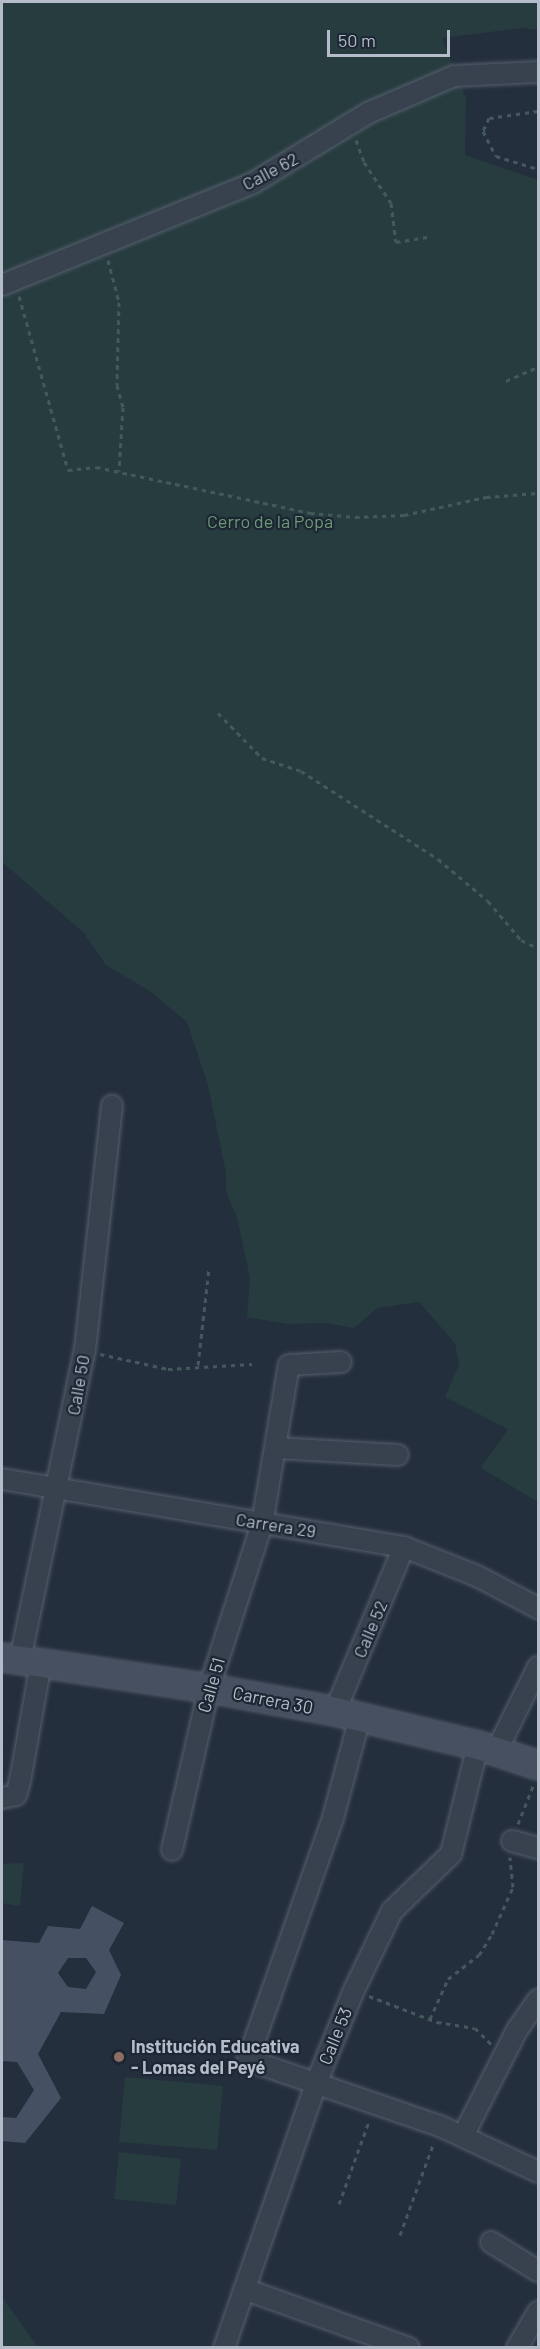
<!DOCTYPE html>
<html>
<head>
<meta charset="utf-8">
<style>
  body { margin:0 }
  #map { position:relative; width:540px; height:2349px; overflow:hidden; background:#242f3e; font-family:Barlow,sans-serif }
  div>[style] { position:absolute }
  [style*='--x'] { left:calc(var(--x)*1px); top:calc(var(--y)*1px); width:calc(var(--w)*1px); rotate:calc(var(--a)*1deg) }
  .green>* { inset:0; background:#263c3f }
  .building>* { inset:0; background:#455162 }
  .path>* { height:3px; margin-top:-1.5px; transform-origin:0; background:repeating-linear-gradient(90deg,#44595c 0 4.5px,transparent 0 9px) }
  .roads { filter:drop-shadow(0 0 2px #565f6c) drop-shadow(0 0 2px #565f6c) }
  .street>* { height:20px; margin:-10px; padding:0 10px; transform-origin:10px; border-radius:10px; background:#38414e }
  .secondary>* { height:27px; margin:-13.5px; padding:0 13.5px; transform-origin:13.5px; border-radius:13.5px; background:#465061 }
  .dots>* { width:16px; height:16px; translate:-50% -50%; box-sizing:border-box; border:3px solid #1d2633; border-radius:50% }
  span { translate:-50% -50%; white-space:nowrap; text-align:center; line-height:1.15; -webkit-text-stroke:4.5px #1d2633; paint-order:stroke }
  .street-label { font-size:18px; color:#b4bcc9 }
  .park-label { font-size:18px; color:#6b9a76 }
  .poi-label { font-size:18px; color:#b4bcc9; font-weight:700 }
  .left { translate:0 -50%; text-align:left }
  .frame { position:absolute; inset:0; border:3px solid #b4bcc9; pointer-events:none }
  .scale { position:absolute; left:327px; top:30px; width:123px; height:27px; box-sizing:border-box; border:3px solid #b4bcc9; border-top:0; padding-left:8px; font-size:18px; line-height:21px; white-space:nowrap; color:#b4bcc9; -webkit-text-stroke:4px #1d2633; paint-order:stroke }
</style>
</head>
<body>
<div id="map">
  <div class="green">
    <i style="clip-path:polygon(2px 2px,538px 2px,538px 30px,523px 28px,442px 38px,466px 98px,465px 155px,538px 180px,538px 1502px,481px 1468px,508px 1429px,445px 1397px,459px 1365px,455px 1343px,419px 1302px,377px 1308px,354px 1328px,327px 1323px,288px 1324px,247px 1317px,250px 1278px,237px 1217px,226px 1192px,226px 1173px,208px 1085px,187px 1022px,151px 992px,106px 965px,83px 932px,2px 862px)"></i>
    <i style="clip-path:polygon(24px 1863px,20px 1906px,2px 1903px,2px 1864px)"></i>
    <i style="clip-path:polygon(125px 2077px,223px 2086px,217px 2150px,119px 2142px)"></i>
    <i style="clip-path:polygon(119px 2152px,181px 2159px,176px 2205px,114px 2199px)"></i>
    <i style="clip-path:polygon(2px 2297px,38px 2347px,2px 2347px)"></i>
  </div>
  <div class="building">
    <i style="clip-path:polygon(evenodd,92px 1906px,124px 1923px,109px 1950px,121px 1975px,104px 2014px,61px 2012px,38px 2054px,61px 2098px,25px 2143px,2px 2141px,2px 2117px,16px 2118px,34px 2090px,17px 2062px,2px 2061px,2px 1940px,39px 1943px,48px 1926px,80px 1929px,92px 1906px,68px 1958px,86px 1958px,96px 1972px,86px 1989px,68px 1987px,58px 1973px,68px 1958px)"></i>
  </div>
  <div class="path">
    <i style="--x:538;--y:111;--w:49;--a:171.9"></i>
    <i style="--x:489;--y:118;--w:14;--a:115"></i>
    <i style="--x:483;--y:131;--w:28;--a:63"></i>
    <i style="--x:496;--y:156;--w:44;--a:17.2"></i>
    <i style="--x:356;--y:140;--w:23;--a:70"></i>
    <i style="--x:364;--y:162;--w:49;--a:56.6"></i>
    <i style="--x:391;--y:203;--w:39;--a:83"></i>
    <i style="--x:396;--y:242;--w:33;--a:-9"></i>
    <i style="--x:108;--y:260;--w:43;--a:75.3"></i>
    <i style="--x:119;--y:302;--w:83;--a:91.4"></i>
    <i style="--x:117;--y:385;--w:23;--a:75"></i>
    <i style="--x:123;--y:407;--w:64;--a:93.6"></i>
    <i style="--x:19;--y:296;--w:181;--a:74.3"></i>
    <i style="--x:68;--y:470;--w:28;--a:-6"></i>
    <i style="--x:96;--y:467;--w:219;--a:12.1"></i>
    <i style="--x:310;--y:513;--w:45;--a:5.1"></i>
    <i style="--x:355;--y:517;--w:49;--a:-2.3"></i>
    <i style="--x:404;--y:515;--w:84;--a:-12.4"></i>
    <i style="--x:486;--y:497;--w:52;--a:-4.4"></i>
    <i style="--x:506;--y:381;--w:35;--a:-24"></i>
    <i style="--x:218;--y:713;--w:63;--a:45.6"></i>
    <i style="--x:262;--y:758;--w:41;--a:18.4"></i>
    <i style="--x:301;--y:771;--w:163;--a:32.7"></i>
    <i style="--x:438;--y:859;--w:65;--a:40"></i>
    <i style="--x:488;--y:901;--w:51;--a:49.8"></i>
    <i style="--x:521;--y:940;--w:19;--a:25"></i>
    <i style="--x:100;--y:1354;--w:70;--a:12.4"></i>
    <i style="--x:168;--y:1369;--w:84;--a:-3.4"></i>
    <i style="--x:198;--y:1365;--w:98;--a:-83.5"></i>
    <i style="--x:518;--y:1824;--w:41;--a:-68.5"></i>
    <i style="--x:369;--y:1996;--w:73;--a:20.9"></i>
    <i style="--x:437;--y:2022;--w:38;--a:9"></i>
    <i style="--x:475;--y:2028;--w:24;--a:45"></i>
    <i style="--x:430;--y:2019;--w:44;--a:-65.8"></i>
    <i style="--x:448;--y:1979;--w:39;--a:-38"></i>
    <i style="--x:479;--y:1955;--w:25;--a:-58"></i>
    <i style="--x:492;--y:1934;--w:51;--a:-65.9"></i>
    <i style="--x:513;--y:1887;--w:30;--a:-96"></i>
    <i style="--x:339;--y:2204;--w:88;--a:-70.1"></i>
    <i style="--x:400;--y:2235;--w:99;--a:-69.9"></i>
  </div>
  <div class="roads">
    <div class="street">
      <i style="--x:2;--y:285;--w:271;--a:-22.1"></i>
      <i style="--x:253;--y:183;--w:135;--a:-31.3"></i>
      <i style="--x:368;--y:113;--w:94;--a:-23.3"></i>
      <i style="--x:454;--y:76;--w:84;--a:-2.7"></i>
      <i style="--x:277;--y:1448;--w:121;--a:3.3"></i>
      <i style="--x:2;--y:1479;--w:408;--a:9.6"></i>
      <i style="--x:404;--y:1547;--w:79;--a:21.7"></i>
      <i style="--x:477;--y:1576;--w:69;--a:27.7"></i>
      <i style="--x:20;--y:1660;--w:317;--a:-78.2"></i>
      <i style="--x:85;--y:1350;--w:246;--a:-83.7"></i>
      <i style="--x:335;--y:1711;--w:178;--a:-67.2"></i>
      <i style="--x:360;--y:1717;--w:105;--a:105"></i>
      <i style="--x:333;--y:1818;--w:256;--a:109.4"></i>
      <i style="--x:248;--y:2060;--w:203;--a:19"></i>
      <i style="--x:440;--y:2126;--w:108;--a:25.1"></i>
      <i style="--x:496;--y:1752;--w:95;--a:-63.7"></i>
      <i style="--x:2;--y:1798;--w:14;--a:-12"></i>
      <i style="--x:16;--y:1795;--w:15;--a:-74"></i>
      <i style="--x:20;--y:1781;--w:120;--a:-79.9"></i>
      <i style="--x:512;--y:1841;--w:27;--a:15"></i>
      <i style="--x:172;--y:1850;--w:166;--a:-77.1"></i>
      <i style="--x:209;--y:1688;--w:172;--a:-72.1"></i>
      <i style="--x:262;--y:1524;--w:161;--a:-80.4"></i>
      <i style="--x:289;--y:1365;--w:52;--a:-3.3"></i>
      <i style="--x:463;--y:2136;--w:119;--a:-63"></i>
      <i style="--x:517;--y:2030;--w:37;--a:-55"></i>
      <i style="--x:491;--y:2242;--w:55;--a:31.7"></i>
      <i style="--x:244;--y:2289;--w:175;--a:19.7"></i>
      <i style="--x:224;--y:2348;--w:283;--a:-70.8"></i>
      <i style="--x:317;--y:2081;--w:98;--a:-67.9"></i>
      <i style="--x:354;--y:1990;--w:88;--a:-64.3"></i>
      <i style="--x:392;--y:1911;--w:82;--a:-44"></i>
      <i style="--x:451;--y:1854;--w:112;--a:-76.1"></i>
      <i style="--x:517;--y:2348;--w:42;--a:-59.7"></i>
    </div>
    <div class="secondary">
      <i style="--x:2;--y:1657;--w:209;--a:8.5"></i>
      <i style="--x:209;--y:1688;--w:128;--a:10.3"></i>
      <i style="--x:335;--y:1711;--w:147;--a:13.4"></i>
      <i style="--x:478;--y:1745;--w:63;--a:18.4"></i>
    </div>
  </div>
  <div class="dots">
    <i style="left:119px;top:2057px;background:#8d6e63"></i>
  </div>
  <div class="street-label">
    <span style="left:270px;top:171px;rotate:-28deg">Calle 62</span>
    <span style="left:78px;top:1385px;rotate:-80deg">Calle 50</span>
    <span style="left:276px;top:1525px;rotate:9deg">Carrera 29</span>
    <span style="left:370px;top:1629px;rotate:-67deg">Calle 52</span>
    <span style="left:211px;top:1685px;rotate:-74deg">Calle 51</span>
    <span style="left:273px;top:1700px;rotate:11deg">Carrera 30</span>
    <span style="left:335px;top:2036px;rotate:-68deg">Calle 53</span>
  </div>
  <div class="park-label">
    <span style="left:270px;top:521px">Cerro de la Popa</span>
  </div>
  <div class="poi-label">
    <span class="left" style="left:131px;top:2057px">Institución Educativa<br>- Lomas del Peyé</span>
  </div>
  <div class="frame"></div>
  <div class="scale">50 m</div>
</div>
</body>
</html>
